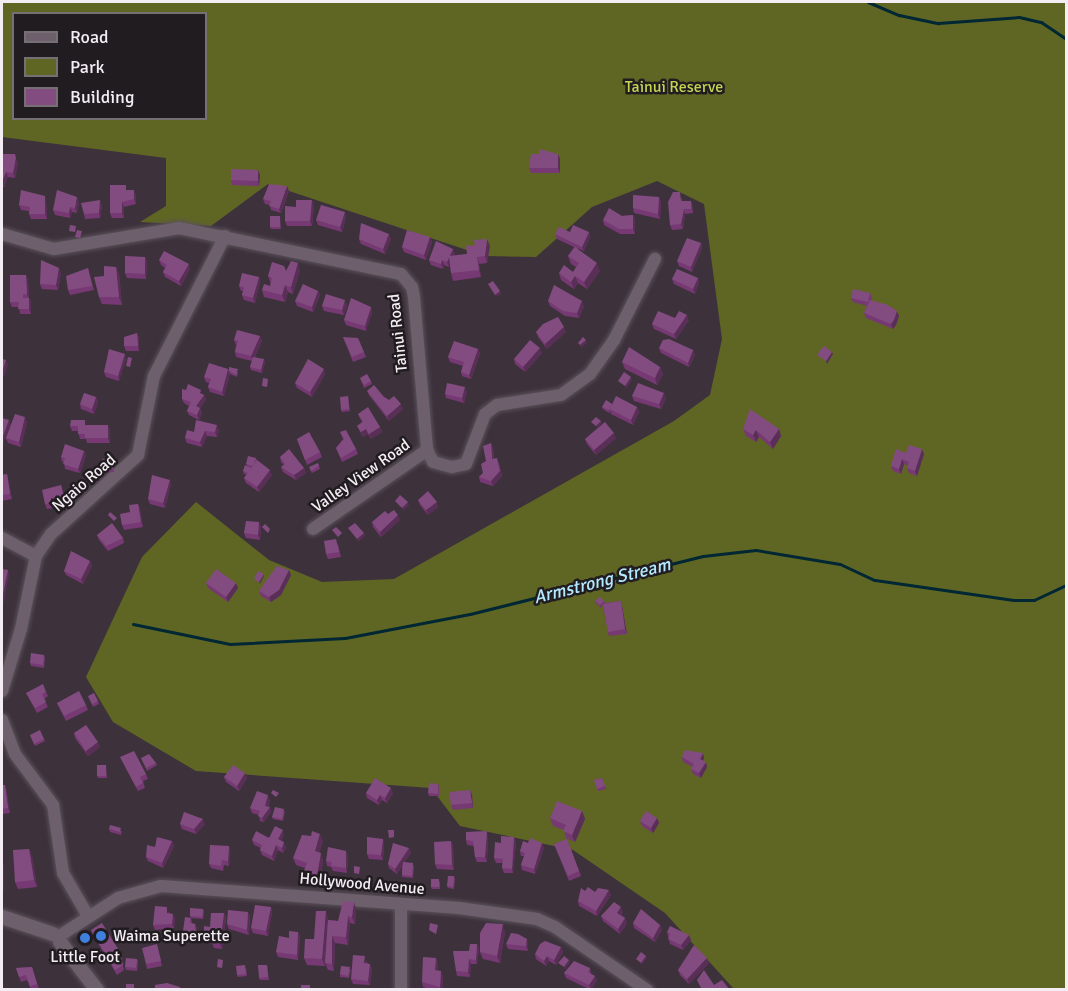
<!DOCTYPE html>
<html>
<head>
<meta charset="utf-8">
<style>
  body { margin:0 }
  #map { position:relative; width:1068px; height:991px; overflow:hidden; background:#3d323c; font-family:Signika,sans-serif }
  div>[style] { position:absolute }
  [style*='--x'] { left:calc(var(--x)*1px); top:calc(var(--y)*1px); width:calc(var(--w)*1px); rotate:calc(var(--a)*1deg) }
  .green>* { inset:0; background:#5f6624 }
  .stream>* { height:3px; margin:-1.5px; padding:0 1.5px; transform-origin:1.5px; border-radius:1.5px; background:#002733 }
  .roads { filter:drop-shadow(0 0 2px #5a5159) drop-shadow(0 0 2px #5a5159) }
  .minor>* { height:12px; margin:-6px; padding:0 6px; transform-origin:6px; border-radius:6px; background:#6d606c }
  .tertiary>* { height:14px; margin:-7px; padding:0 7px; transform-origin:7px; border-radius:7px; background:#6d606c }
  .wall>* { inset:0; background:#763973 }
  .shaded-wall>* { inset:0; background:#592e57 }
  .building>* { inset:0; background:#834c81 }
  .dots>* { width:16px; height:16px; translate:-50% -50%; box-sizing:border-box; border:3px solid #211c20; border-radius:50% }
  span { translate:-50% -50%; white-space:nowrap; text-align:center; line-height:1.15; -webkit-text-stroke:5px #211c20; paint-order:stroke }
  .park-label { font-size:16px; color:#c5d351 }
  .street-label { font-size:16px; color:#f5edf4 }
  .poi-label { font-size:16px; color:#f5edf4 }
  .left { translate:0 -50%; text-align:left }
  .water-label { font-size:18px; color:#b4eaff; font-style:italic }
  .frame { position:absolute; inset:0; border:3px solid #f5edf4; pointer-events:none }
  .legend { position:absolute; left:12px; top:12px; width:195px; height:108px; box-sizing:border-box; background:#211c20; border:2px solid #767075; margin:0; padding:8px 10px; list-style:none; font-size:18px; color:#f5edf4 }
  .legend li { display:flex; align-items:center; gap:12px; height:30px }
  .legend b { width:30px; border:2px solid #767075 }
</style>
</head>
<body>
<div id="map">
  <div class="green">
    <i style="clip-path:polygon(evenodd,2px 2px,1066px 2px,1066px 989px,734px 989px,665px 913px,573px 850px,460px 826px,431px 788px,196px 771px,113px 722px,86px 677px,142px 557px,196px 502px,269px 560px,322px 582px,394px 579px,674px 421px,710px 395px,722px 339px,704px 204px,657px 181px,592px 207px,536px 257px,485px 256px,268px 184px,211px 226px,140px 222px,166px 206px,166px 158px,2px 137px,2px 2px,14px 14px,206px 14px,206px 118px,14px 118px,14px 14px)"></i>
  </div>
  <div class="stream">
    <i style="--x:868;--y:2;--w:34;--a:23"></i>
    <i style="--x:899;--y:15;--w:40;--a:12"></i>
    <i style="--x:938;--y:23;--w:81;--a:-4.2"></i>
    <i style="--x:1019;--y:17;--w:23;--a:13"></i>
    <i style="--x:1041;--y:22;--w:30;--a:34"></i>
    <i style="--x:133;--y:624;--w:99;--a:11.7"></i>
    <i style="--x:230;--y:644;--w:115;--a:-3"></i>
    <i style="--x:345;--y:638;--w:127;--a:-10.9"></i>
    <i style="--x:470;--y:614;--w:240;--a:-14"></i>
    <i style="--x:703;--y:556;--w:53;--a:-6.5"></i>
    <i style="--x:756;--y:550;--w:85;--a:9.5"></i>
    <i style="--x:840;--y:564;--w:38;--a:25"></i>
    <i style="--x:875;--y:580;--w:140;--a:8.2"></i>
    <i style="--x:1014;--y:600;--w:20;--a:0"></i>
    <i style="--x:1034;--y:600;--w:35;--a:-25"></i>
  </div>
  <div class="roads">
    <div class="minor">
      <i style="--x:2;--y:234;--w:54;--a:16.1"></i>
      <i style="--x:54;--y:249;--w:127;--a:-9.5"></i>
      <i style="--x:179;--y:228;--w:227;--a:11.7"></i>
      <i style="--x:401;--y:274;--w:17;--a:50"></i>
      <i style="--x:412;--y:287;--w:10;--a:79"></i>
      <i style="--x:414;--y:297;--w:154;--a:85.1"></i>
      <i style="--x:427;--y:450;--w:13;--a:63"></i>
      <i style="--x:433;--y:462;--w:20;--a:15"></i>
      <i style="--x:452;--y:467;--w:14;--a:-12"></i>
      <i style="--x:466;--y:464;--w:53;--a:-69.2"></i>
      <i style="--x:485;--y:414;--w:15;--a:-37"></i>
      <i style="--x:497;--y:405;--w:65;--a:-8.9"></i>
      <i style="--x:561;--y:395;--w:36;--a:-36"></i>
      <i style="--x:590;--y:374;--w:42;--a:-54.8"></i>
      <i style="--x:614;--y:340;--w:91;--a:-63.2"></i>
      <i style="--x:313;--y:529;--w:139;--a:-34.7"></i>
      <i style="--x:2;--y:538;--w:38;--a:28"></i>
      <i style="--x:2;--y:691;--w:65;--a:-73"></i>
      <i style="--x:21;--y:629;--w:75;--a:-78.4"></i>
      <i style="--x:36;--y:556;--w:27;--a:-56"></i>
      <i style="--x:51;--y:534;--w:118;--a:-42.2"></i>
      <i style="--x:138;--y:455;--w:81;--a:-78.6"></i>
      <i style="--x:154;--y:376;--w:157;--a:-63.1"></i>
      <i style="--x:2;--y:720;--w:36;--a:69"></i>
      <i style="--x:15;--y:754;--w:64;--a:53.3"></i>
      <i style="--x:53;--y:805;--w:69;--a:81.6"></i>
      <i style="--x:63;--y:873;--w:50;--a:59.8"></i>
      <i style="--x:401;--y:904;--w:86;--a:90"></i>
      <i style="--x:64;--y:933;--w:64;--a:-32.9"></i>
      <i style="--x:118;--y:898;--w:45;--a:-15.6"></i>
      <i style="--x:161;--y:886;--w:299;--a:4.2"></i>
      <i style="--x:459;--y:908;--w:79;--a:8"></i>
      <i style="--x:537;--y:919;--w:20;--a:24"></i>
      <i style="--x:555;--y:927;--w:112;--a:34.4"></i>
    </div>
    <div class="tertiary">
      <i style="--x:2;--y:917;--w:54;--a:18.4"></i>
      <i style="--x:60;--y:942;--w:61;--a:52.4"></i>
    </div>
  </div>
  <div class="wall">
    <i style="clip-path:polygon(2px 154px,18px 163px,15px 178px,8px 177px,4px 187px,2px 187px)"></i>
    <i style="clip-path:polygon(539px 154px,560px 159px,560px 173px,531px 173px,529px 168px)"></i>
    <i style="clip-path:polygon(260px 175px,259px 186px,232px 185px,231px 180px)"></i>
    <i style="clip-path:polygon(127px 190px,136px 195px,136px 204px,124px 207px,124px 218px,112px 218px,110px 213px)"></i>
    <i style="clip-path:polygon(289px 191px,281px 213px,271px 210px,270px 205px,265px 204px,263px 199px)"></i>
    <i style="clip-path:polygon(659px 197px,661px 202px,660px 219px,634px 213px,633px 208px)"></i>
    <i style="clip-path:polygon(682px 197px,682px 201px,691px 201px,692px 205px,693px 213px,685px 214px,683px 229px,672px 230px,670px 225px)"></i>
    <i style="clip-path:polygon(46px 201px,47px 219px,31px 219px,29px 214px,29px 211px,21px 210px,19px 205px)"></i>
    <i style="clip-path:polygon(79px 202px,77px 213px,72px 212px,70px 218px,55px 215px,53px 210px)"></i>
    <i style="clip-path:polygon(102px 205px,100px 218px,85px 219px,84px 214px)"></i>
    <i style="clip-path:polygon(314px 205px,312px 226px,287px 226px,285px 221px)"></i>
    <i style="clip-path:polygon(633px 215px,635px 220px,635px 234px,620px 234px,604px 225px,603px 220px,622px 216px)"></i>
    <i style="clip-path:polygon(280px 216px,281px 229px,271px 229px,270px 227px)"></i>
    <i style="clip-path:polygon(346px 217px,342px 232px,318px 225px,316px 220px)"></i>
    <i style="clip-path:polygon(570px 232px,589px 232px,590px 237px,584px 251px,577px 248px,600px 271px,587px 289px,578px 283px,574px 289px,561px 280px,559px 273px,573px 272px,576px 267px,571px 264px,568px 256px,574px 247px,557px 239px,555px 234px)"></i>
    <i style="clip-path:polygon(430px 237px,432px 242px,426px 260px,404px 252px,402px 247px)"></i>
    <i style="clip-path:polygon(359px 239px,391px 239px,385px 254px,361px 244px)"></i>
    <i style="clip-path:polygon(701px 243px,702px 248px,692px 272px,679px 266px,677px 261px)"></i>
    <i style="clip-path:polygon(490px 246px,487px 263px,479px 264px,481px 277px,453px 281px,451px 273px,450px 264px,449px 267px,444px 265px,443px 269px,431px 265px,429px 260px,453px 249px,455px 254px,454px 256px,467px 254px)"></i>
    <i style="clip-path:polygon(145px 257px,147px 261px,146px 279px,127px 278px,125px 273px)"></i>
    <i style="clip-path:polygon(159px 260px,190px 269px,181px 286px,165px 277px,163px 272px,165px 268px,161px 265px)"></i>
    <i style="clip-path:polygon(116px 267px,119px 274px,122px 305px,102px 304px,99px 297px)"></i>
    <i style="clip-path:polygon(88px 268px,94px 290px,70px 295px,68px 290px)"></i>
    <i style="clip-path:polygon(300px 270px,293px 294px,288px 292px,285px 302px,264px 297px,262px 290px,270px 286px,271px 284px,268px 276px,286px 271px)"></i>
    <i style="clip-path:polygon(61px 273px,58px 290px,42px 289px,40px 284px)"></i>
    <i style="clip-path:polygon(26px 275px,28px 280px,29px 298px,31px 303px,31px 314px,20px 314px,19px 307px,12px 307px,10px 302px)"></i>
    <i style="clip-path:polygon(259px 277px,260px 282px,255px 303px,244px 300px,242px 295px,243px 291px,241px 291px,239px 286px)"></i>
    <i style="clip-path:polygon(698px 278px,699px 283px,695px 294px,674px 284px,672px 279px)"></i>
    <i style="clip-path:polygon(318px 291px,320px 295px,313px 312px,297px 306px,295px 301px)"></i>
    <i style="clip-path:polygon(870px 293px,872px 298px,871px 300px,899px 316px,896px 325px,893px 329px,866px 318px,864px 313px,867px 306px,853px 302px,851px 298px)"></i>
    <i style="clip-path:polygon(548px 301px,584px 306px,579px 318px,565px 316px,550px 306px)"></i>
    <i style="clip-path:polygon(347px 305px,344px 315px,324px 311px,322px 306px)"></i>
    <i style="clip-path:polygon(371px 307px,372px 312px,366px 331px,346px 325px,344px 320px)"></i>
    <i style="clip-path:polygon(675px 318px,689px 320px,676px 339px,654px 329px,652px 324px)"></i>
    <i style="clip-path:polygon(536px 332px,566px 332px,547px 349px,538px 337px)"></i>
    <i style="clip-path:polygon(137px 333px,139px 338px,139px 351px,126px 351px,124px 346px)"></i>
    <i style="clip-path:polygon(260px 336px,262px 341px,255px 357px,265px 362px,262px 373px,251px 370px,250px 367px,252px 361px,236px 357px,235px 352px,236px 345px,234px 340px)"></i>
    <i style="clip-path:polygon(343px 337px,364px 352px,366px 357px,353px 362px)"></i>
    <i style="clip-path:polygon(659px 348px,693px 350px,695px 355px,689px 367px,661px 353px)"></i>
    <i style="clip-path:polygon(478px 349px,480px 354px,471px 379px,462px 376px,461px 372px,463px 366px,450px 362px,448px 357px)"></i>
    <i style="clip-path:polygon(542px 353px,525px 372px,515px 364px,514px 359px)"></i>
    <i style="clip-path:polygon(126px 359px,119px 381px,106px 377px,104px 372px)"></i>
    <i style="clip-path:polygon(622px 362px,660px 367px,663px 374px,657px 385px,625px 369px)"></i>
    <i style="clip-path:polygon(228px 369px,229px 371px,238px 372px,237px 377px,230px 374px,224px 396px,210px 392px,208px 387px,209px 383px,206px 382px,204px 377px)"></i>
    <i style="clip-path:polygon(325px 374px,312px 397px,297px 388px,295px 383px)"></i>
    <i style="clip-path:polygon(360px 378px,371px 381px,372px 384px,364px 388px)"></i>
    <i style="clip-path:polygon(186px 390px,204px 395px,206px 400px,200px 408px,202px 413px,199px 420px,189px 415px,187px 411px,189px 406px,184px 403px,182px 399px)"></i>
    <i style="clip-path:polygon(367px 391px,384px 397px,403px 409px,389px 421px,369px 395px)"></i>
    <i style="clip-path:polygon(467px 392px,464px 403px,446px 398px,445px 394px)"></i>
    <i style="clip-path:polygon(348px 396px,350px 411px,342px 412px,341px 410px)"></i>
    <i style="clip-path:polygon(632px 396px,666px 398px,661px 409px,634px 401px)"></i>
    <i style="clip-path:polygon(96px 397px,98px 402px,94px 414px,81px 409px,80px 404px)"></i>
    <i style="clip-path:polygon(612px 404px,637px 407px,639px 412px,633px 425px,611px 414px,610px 411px,609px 413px,603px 409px,602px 407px)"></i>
    <i style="clip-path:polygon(358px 414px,380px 427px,382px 432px,371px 439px,368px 434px,363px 437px,357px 426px,362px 422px)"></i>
    <i style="clip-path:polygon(27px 422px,21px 447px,8px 443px,6px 438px)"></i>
    <i style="clip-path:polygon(87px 425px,110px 430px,110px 443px,87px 443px,86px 439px,80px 439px,78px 431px,72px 431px,70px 426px)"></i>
    <i style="clip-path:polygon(743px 429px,779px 429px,781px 436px,773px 449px,759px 437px,756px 442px,746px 436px)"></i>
    <i style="clip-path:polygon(219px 430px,217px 437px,207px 436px,202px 447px,187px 443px,185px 438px,194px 432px)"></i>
    <i style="clip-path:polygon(340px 432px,356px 449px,358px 454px,342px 462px,336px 448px,343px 439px)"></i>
    <i style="clip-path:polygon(616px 438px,596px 455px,587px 444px,585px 439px)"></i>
    <i style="clip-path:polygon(297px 439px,320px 452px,322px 457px,307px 465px)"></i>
    <i style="clip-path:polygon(491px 443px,493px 448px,494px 459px,499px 463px,502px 476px,493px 486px,480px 482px,479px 477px,483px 473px)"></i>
    <i style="clip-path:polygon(84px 451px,86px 455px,80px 473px,65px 469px,64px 462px,62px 462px,61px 457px)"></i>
    <i style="clip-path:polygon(906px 453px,924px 454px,917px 476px,909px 473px,907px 468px,908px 466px,904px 464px,901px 474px,893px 471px,891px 466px)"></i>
    <i style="clip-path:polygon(280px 457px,304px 468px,306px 473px,296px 480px,283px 472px,281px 467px,284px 465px,281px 462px)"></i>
    <i style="clip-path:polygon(111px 458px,114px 472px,105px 473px,104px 471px)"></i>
    <i style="clip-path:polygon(256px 458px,257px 461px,272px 475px,259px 492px,246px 483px,244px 478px,247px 475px,244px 474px,243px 471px,247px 466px,246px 464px)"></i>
    <i style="clip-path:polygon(318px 463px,320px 469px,312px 473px,310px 469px)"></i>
    <i style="clip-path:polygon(7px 474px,12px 499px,2px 501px,2px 475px)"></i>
    <i style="clip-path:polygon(171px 484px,165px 508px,150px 504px,148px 499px)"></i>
    <i style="clip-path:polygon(61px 485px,67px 506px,47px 509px,45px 504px)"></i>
    <i style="clip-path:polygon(418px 500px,438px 507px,428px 515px,420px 505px)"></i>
    <i style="clip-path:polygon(138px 504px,140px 509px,143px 527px,124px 530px,122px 525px)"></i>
    <i style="clip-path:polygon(388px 514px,400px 520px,381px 537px,373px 527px,372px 522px)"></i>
    <i style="clip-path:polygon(259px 522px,261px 527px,260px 540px,246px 538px,244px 533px)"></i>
    <i style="clip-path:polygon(97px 535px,123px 538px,124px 543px,108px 551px,99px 540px)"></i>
    <i style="clip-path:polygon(338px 544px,341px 557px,328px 559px,326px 554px)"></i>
    <i style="clip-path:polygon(90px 561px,92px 566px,83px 584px,66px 575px,64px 571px)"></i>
    <i style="clip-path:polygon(291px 575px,281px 595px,271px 602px,261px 596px,259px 591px)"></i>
    <i style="clip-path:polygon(206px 583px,238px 588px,228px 602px,208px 588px)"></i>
    <i style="clip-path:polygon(595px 601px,604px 601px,605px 603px,621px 601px,622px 606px,627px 634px,609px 636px,608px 632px,603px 605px,601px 608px,596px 603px)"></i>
    <i style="clip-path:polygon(44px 655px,45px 658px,44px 668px,31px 666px,30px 663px)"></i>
    <i style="clip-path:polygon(46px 692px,48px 696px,44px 699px,48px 707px,37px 713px,26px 693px)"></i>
    <i style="clip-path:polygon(88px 696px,98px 701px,99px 704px,93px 707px)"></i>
    <i style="clip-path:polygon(57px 703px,86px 705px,88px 710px,66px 721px)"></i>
    <i style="clip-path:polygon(74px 733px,100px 747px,88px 756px,75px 738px)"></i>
    <i style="clip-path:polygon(30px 735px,44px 739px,45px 741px,35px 746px)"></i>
    <i style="clip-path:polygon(120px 757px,146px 774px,148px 779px,143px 781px,145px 788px,138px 791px)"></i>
    <i style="clip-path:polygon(682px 757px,704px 758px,703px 761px,707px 767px,701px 778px,693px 774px,691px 769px,693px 767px,683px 762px)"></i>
    <i style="clip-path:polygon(141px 758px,156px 763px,157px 765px,147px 771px)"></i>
    <i style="clip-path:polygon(106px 765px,107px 778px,98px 778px,97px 776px)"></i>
    <i style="clip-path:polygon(245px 773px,247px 778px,239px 791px,226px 782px,224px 777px)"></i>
    <i style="clip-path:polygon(602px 778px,606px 789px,598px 791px,594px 780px)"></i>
    <i style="clip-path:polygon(438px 784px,439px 786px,439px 796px,429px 796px,428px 793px)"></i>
    <i style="clip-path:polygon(2px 785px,6px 789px,10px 813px,2px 814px)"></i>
    <i style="clip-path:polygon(470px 790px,472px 795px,473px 808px,453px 810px,451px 805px)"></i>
    <i style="clip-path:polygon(366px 793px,393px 793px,387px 803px,382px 800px,379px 805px,367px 798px)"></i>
    <i style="clip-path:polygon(270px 800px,268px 807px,270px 807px,271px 812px,264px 822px,260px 821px,259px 815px,252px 813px,250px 808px)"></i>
    <i style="clip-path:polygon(285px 811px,283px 821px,273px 819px,272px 817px)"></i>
    <i style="clip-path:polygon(582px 811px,585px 819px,575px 842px,566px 838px,564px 830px,553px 826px,550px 818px)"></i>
    <i style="clip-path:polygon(657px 818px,659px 823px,653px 833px,642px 826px,640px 821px)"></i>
    <i style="clip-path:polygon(180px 824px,205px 824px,196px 834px,182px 829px)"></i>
    <i style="clip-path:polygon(109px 829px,122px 831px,121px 835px,110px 832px)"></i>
    <i style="clip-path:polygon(284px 835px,281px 841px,286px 847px,283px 853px,278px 850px,274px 861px,262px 855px,260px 850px,261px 848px,254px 845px,252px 840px)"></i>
    <i style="clip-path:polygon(488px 836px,487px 862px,477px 862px,475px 857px,474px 846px,467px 845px,466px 840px)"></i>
    <i style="clip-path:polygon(514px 837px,516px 842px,513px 873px,504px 873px,502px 868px,503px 863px,496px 863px,494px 858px,501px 843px)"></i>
    <i style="clip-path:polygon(383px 839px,384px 844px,383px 860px,369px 859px,367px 854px)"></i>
    <i style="clip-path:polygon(567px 839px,581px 876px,569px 881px,554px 844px)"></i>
    <i style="clip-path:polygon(172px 841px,174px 846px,163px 868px,148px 861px,146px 857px,155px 847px)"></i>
    <i style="clip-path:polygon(323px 841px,319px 853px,323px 860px,320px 883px,306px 878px,304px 871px,305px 868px,296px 865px,293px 858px)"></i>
    <i style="clip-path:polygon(451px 841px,453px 846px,454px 870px,437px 869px,435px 864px)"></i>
    <i style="clip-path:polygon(229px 846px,230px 851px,229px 866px,224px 865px,223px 871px,211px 868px,209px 864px)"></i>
    <i style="clip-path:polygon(409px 848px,411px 853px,404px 862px,414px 866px,413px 878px,402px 877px,402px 865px,397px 874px,389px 868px,388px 864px)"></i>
    <i style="clip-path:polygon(544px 848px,535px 874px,522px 870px,521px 865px,524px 856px,521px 856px,520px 851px)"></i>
    <i style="clip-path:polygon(29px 849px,32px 856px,37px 887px,18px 889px,15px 882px)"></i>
    <i style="clip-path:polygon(348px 855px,347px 873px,333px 871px,331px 867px,327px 866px,326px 861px)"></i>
    <i style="clip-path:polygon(454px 876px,455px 879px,454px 889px,448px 888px,447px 886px)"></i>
    <i style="clip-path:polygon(440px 881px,440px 889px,432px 889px,431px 887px)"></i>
    <i style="clip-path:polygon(585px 891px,611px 895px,597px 916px,579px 906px,578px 901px)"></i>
    <i style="clip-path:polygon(271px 907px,272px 912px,268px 936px,253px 933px,251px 928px)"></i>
    <i style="clip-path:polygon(203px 909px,204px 912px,203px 919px,191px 918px,192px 923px,195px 924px,197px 928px,198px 940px,185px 936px,183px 931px,191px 918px,190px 916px)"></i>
    <i style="clip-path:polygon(356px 909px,355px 924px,350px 923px,348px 945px,335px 943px,334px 971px,328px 970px,325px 963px,325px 966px,307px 965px,304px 958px,314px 939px,328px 919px,328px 920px,338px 921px)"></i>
    <i style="clip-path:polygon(169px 912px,169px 913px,175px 919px,174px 928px,155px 930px,153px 925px)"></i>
    <i style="clip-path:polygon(623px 912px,621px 915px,625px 918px,627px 923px,620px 934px,603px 921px,601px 916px)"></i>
    <i style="clip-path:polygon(224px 913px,226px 918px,222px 949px,214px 948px,212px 943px,212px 940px,206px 940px,204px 935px,210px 927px)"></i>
    <i style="clip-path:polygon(250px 916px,249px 935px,229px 929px,227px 924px)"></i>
    <i style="clip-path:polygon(633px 923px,660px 925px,662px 930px,655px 942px,634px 928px)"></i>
    <i style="clip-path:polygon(91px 930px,121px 957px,124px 970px,117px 975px,93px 935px)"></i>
    <i style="clip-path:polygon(298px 932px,300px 937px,298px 960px,278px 957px,276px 952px,289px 938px)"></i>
    <i style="clip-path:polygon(505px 932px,500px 963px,483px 959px,480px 952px)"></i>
    <i style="clip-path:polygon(667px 932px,689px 935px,691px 940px,683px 950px,670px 944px)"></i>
    <i style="clip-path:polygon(477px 944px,479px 949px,477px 964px,471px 964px,470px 977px,457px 976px,456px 971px,469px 951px)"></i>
    <i style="clip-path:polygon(506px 944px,528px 944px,528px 951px,508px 949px)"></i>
    <i style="clip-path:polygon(561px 947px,563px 952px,556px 965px,549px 961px,546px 966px,536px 959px,535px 954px)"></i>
    <i style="clip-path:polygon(158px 949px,162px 966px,147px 969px,146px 964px)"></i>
    <i style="clip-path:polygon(436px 958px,438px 963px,437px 970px,443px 976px,442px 990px,433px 990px,423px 987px,422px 982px)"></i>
    <i style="clip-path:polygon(137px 959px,138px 961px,137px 971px,126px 970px,125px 967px)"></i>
    <i style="clip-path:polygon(367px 961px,367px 963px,372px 968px,370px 985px,353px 984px,351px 979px)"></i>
    <i style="clip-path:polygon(709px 963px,689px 984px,680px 975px,678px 970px)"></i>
    <i style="clip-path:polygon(267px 965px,269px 980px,260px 980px,259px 978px)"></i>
    <i style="clip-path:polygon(32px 967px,39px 989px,36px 990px,31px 990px,27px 980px,21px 982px,16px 968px)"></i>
    <i style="clip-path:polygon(246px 968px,247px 976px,238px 977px,237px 975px)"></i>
    <i style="clip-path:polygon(590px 968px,591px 974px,597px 980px,591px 990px,566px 978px,564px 973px)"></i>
    <i style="clip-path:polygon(351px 969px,349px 978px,340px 977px,340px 974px)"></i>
  </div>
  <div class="shaded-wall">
    <i style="clip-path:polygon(558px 154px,560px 159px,560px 173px,558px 168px)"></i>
    <i style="clip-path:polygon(16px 158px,18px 163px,15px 178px,13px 173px)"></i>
    <i style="clip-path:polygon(258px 170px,260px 175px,259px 186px,258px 181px)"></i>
    <i style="clip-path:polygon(6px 172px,8px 177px,4px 187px,2px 182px)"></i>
    <i style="clip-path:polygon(287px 186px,289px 191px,281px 213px,279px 209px)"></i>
    <i style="clip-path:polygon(134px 190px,136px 195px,136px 204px,134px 199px)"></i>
    <i style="clip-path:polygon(45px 196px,46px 201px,47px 219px,45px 214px)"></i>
    <i style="clip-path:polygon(77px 197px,79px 202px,77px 213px,75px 208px)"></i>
    <i style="clip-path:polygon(659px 197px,661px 202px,660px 219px,658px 214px)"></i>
    <i style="clip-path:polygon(100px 200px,102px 205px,100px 218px,99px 213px)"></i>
    <i style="clip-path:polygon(312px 200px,314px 205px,312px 226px,310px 221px)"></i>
    <i style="clip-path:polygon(122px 202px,124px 207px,124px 218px,122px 213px)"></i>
    <i style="clip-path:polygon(70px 207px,72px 212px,70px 218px,69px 213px)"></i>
    <i style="clip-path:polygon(684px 209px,685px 214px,683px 229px,681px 224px)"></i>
    <i style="clip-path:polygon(345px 212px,346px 217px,342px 232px,340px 227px)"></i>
    <i style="clip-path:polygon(633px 215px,635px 220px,635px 234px,633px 229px)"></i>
    <i style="clip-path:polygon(589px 232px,590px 237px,584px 251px,582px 247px)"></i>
    <i style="clip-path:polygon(389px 234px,391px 239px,385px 254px,383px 249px)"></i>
    <i style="clip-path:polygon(430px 237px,432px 242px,426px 260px,424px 255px)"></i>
    <i style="clip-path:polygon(487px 239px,490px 246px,487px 263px,485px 256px)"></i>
    <i style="clip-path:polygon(701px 243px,702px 248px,692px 272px,691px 267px)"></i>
    <i style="clip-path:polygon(453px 249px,455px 254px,449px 267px,447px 262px)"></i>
    <i style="clip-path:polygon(145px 257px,147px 261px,146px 279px,145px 274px)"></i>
    <i style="clip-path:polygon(477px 257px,479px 264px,481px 277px,479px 270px)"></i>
    <i style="clip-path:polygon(442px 260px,444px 265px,443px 269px,441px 264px)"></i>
    <i style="clip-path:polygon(298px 263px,300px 270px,293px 294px,291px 287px)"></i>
    <i style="clip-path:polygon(597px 263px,600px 271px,587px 289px,584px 282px)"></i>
    <i style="clip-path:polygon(189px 264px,190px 269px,181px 286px,179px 281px)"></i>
    <i style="clip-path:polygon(116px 267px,119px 274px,122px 305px,119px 297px)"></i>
    <i style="clip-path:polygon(59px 268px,61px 273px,58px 290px,56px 285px)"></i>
    <i style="clip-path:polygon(26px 275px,28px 280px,29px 299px,27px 294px)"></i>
    <i style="clip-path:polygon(575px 276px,578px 283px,574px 289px,571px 282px)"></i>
    <i style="clip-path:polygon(259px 277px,260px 282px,255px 303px,253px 298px)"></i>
    <i style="clip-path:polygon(698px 278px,699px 283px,695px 294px,693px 289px)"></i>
    <i style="clip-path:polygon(285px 285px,288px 292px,285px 302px,282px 295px)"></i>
    <i style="clip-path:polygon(318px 291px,320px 295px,313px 312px,312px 307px)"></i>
    <i style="clip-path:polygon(500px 291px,501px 294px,496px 297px,495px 295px)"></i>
    <i style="clip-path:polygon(29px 298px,31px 303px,31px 314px,29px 309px)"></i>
    <i style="clip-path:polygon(345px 300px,347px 305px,344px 315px,342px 310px)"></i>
    <i style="clip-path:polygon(582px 301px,584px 306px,579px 318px,577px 313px)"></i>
    <i style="clip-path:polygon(371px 307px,372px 312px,366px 331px,365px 326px)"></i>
    <i style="clip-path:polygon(897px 311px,899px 316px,896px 325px,893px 329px,891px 324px)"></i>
    <i style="clip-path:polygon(687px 315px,689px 320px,676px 339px,674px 334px)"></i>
    <i style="clip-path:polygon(564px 327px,566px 332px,547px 349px,545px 344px)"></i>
    <i style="clip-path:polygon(137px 333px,139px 338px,139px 351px,138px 346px)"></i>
    <i style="clip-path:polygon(260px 336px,262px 341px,253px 361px,251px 356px)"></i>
    <i style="clip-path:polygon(586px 340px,587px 343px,581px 348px,580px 345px)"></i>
    <i style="clip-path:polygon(540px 348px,542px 353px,525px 372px,523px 367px)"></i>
    <i style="clip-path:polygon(478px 349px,480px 354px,471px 379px,469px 375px)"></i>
    <i style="clip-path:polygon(693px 350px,695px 355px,689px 367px,688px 363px)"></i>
    <i style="clip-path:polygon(832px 352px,833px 354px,827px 364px,826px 361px)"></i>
    <i style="clip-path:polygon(125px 354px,126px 359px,119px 381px,118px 376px)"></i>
    <i style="clip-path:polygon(264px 359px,265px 362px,262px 373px,261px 370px)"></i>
    <i style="clip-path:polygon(6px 360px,8px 365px,4px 377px,2px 372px)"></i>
    <i style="clip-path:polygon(660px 367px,663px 374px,657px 385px,655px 378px)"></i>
    <i style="clip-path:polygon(228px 369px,230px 374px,224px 396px,222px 392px)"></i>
    <i style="clip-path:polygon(324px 369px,325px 374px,312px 397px,310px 392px)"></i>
    <i style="clip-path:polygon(631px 377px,632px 380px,626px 389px,625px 386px)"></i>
    <i style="clip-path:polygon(465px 387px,467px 392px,464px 403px,462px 398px)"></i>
    <i style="clip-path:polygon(664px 393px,666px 398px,661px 409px,659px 404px)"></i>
    <i style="clip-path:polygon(204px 395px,206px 400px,200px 408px,202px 413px,199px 420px,197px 415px,196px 406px)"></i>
    <i style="clip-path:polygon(96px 397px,98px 402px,94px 414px,92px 409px)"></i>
    <i style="clip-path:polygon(401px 404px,403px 409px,389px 421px,387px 416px)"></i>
    <i style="clip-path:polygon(637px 407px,639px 412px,633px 425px,631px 420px)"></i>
    <i style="clip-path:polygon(25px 417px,27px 422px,21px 447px,19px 442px)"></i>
    <i style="clip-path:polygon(9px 420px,11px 425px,3px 444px,2px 439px)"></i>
    <i style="clip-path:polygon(601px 421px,602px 424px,597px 428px,596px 426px)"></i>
    <i style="clip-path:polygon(108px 425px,110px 430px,110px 443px,108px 438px)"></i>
    <i style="clip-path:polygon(217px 425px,219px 430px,217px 437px,215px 432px)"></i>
    <i style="clip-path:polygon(380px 427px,382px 432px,371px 439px,369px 434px)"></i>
    <i style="clip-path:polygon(366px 429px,368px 434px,363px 437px,361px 432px)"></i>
    <i style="clip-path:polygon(779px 429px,781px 436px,773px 449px,770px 442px)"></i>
    <i style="clip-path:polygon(756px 430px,759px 437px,756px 442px,753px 435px)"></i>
    <i style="clip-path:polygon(205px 431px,207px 436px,202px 447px,200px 442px)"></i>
    <i style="clip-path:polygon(614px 433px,616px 438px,596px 455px,594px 450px)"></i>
    <i style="clip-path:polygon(491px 443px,493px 448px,494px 464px,492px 459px)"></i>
    <i style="clip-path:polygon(922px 449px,924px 454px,917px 476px,915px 471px)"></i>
    <i style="clip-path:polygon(84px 451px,86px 455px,80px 473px,78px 469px)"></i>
    <i style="clip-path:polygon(497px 458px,502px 476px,493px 486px,491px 481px)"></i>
    <i style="clip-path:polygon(902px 459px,904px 464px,901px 474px,899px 469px)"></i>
    <i style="clip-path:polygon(304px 468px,306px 473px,296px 480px,294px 475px)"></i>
    <i style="clip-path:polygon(270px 470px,272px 475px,259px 492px,257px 487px)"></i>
    <i style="clip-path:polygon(7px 474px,12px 499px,10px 494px)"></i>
    <i style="clip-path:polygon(170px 480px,171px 484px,165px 508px,163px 503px)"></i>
    <i style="clip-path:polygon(408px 502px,409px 505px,403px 511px,402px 508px)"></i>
    <i style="clip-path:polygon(437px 502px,438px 507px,428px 515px,426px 510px)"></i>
    <i style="clip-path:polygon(138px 504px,140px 509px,143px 527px,141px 522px)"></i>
    <i style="clip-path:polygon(398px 515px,400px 520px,381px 537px,380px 532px)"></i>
    <i style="clip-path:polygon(259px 522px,261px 527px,260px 540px,258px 535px)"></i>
    <i style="clip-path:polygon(364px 533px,365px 536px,358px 542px,357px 539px)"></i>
    <i style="clip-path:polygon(90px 561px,92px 566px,83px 584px,81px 579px)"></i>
    <i style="clip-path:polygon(8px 570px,9px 575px,3px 606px,2px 599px)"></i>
    <i style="clip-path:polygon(289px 570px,291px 575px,281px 595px,271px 602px,269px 597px)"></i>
    <i style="clip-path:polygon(264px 574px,264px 576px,260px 584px,259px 582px)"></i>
    <i style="clip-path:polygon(236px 583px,238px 588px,228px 602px,226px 597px)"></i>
    <i style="clip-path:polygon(621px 601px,622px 606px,627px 634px,625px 629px)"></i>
    <i style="clip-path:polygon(98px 742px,100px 747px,88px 756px,86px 751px)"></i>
    <i style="clip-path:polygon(703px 753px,704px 758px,702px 764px,700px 759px)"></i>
    <i style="clip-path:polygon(706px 762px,707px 767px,701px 778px,699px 773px)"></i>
    <i style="clip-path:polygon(245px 773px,247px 778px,239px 791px,237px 786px)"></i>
    <i style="clip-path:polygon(5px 785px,6px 789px,10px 813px,8px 808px)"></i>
    <i style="clip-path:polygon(391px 788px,393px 793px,387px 803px,385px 798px)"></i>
    <i style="clip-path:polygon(470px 790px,472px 795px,473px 808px,472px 803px)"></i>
    <i style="clip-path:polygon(268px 795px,270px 800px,266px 810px,265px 806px)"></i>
    <i style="clip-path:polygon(380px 795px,382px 800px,379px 805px,377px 800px)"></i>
    <i style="clip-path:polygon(270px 807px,271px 812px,264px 822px,262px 818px)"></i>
    <i style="clip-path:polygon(582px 811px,585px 819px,575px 842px,572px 835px)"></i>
    <i style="clip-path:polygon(657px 818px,659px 823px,653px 833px,651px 828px)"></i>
    <i style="clip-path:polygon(203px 819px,205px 824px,196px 834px,194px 829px)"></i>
    <i style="clip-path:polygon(283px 830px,284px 835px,280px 844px,278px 839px)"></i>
    <i style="clip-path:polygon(487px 831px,488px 836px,487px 862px,485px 857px)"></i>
    <i style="clip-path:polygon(320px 834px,323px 841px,318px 858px,315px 851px)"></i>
    <i style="clip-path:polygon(514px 837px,516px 842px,513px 873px,512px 869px)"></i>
    <i style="clip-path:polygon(383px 839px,384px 844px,383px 860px,381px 855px)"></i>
    <i style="clip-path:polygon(172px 841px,174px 846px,163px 868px,162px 863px)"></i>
    <i style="clip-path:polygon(451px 841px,453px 846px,454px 870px,452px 865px)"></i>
    <i style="clip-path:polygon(284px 842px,286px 847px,283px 853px,282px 848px)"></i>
    <i style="clip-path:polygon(542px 843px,544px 848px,535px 874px,534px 869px)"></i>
    <i style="clip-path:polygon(276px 845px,278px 850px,274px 861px,272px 856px)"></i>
    <i style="clip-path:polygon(229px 846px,230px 851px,229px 866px,228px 861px)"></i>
    <i style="clip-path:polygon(409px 848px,411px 853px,397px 874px,395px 869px)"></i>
    <i style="clip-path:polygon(29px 849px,32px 856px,37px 887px,34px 880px)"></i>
    <i style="clip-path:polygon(346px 851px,348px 855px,347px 873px,346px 868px)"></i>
    <i style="clip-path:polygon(321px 853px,323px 860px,320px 883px,317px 875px)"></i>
    <i style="clip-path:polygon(2px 859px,4px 866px,4px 892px,2px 885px)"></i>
    <i style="clip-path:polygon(609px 890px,611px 895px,597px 916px,596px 911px)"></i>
    <i style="clip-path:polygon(354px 902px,356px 909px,355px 924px,352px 917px)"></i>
    <i style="clip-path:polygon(271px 907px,272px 912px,268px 936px,266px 931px)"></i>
    <i style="clip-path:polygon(621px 907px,623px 912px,619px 918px,617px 913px)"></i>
    <i style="clip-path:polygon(326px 911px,328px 919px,325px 966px,322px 959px)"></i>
    <i style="clip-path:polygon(248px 912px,250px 916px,249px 935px,247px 930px)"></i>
    <i style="clip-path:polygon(224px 913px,226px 918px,222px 949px,220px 944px)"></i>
    <i style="clip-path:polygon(173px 914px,175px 919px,174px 928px,172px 924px)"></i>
    <i style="clip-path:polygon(348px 916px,350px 923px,348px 945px,346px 937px)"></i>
    <i style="clip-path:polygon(625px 918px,627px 923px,620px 934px,618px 929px)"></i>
    <i style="clip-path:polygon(195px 924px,197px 928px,198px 940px,196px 935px)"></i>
    <i style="clip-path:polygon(503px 924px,505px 932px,500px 963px,497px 956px)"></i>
    <i style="clip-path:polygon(660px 925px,662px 930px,655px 942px,653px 938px)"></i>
    <i style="clip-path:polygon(298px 932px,300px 937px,298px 960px,297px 955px)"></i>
    <i style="clip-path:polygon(689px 935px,691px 940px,683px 950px,681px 945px)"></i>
    <i style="clip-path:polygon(332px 936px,335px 943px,334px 971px,332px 964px)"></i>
    <i style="clip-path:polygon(527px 939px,528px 944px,528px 951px,526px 946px)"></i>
    <i style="clip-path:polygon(477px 944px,479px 949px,477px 964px,476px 960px)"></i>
    <i style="clip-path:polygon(561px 947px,563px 952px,556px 965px,554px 960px)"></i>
    <i style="clip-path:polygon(547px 956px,549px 961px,546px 966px,544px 961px)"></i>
    <i style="clip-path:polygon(646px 956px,647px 958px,642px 965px,641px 963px)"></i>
    <i style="clip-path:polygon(436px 958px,438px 963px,437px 975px,435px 970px)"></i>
    <i style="clip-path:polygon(707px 958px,709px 963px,689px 984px,687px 979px)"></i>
    <i style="clip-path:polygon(469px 959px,471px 964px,470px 977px,468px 972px)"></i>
    <i style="clip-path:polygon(569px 960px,570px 962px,565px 970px,564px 967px)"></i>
    <i style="clip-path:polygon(370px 964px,372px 968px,370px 985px,368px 981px)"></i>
    <i style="clip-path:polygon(441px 971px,443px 976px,442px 990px,441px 990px,440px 987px)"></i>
    <i style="clip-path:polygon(595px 976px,597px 980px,591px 990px,589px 985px)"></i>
  </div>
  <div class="building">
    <i style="clip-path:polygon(539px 149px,558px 154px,558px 168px,529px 168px,531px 154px,539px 154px)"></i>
    <i style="clip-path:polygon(2px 154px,15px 154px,16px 158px,13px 173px,6px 172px,2px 182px)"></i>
    <i style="clip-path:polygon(231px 169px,258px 170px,258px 181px,231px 180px)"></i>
    <i style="clip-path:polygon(269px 184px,287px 186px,279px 209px,269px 206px,271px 201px,263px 199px)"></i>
    <i style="clip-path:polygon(110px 185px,126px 185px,126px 190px,134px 190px,134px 199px,122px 202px,122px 213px,110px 213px)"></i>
    <i style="clip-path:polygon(21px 190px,45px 196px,45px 214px,29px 214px,30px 207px,19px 205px)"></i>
    <i style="clip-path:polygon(57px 190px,77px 197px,75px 208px,70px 207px,69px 213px,53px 210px)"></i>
    <i style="clip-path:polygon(673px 192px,680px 192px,681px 201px,691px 201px,691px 209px,684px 209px,681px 224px,670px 225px,668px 202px)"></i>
    <i style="clip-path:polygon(633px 195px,659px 197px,658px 214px,633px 208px)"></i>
    <i style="clip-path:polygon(100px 200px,99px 213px,84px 214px,81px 203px)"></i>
    <i style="clip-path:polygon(296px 200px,312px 200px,310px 221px,285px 221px,285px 206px,296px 207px)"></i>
    <i style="clip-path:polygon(321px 205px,345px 212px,340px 227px,316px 220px)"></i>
    <i style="clip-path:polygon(609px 208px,622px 216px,633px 215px,633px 229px,619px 229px,603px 220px)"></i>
    <i style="clip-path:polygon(270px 216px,280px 216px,280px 227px,270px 227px)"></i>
    <i style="clip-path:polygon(361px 223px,389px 234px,383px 249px,359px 239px)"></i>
    <i style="clip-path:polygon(70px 225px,76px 226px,75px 232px,69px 231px)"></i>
    <i style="clip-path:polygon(573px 225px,589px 232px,582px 247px,555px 234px,559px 227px,570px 232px)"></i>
    <i style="clip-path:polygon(77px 230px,82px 231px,80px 238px,75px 237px)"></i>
    <i style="clip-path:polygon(407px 230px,430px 237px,424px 255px,402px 247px)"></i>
    <i style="clip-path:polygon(687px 238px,701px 243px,691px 267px,677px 261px)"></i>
    <i style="clip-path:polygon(487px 239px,485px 256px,477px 257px,479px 270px,451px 273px,449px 256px,467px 254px,466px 246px,475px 245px,474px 240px)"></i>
    <i style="clip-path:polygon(436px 241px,453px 249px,447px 262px,442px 260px,441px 264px,429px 260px)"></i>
    <i style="clip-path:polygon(575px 247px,597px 263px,584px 282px,575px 276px,571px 282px,559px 273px,564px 265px,573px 272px,579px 263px,568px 256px)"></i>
    <i style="clip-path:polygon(164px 251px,189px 264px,179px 281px,163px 272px,167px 265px,159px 260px)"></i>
    <i style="clip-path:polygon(125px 256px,145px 257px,145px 274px,125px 273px)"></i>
    <i style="clip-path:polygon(41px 260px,59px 268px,56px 285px,40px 284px)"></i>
    <i style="clip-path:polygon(291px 261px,298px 263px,291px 287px,285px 285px,282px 295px,262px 290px,264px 284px,270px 286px,272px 278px,268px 276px,272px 262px,284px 266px,286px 271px)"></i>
    <i style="clip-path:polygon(104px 266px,116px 267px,119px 297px,99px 297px,94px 277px,104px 276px)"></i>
    <i style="clip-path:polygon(88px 268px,92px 286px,68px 290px,66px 276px)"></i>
    <i style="clip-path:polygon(677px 269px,698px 278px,693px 289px,672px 279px)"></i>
    <i style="clip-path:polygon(242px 273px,259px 277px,253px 298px,242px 295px,244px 287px,239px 286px)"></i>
    <i style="clip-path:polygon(10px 275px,26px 275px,27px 294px,23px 294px,23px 298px,29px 298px,29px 309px,18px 309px,19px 302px,10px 302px)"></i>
    <i style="clip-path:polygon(493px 281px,500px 291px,495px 295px,488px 284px)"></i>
    <i style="clip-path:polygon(303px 284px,318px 291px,312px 307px,295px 301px)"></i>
    <i style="clip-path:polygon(554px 285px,582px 301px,577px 313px,563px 311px,548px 301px)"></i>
    <i style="clip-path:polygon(853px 289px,870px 293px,868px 302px,851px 298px)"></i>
    <i style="clip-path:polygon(326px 294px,345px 300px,342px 310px,322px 306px)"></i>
    <i style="clip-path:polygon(351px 298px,371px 307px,365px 326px,344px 320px)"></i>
    <i style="clip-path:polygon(870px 300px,888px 305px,897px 311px,894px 320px,891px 324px,864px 313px)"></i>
    <i style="clip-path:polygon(658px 311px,675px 318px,679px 311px,687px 315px,674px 334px,652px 324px)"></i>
    <i style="clip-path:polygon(558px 317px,564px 327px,545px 344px,536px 332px,543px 324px)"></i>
    <i style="clip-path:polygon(237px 330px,260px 336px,251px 356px,235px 352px,238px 341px,234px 340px)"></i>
    <i style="clip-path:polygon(137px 333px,138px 346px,124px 346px,124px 337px)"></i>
    <i style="clip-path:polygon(343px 337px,358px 338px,364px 352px,352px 357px)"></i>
    <i style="clip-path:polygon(583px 337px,586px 340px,580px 345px,578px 343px)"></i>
    <i style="clip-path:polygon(669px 339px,693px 350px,688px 363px,659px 348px,663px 340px)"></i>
    <i style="clip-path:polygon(530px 340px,540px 348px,523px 367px,514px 359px)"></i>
    <i style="clip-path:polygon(454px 341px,478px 349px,469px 375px,461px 372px,464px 362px,448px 357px)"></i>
    <i style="clip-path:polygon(824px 346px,832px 352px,826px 361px,817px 355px)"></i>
    <i style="clip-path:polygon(629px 347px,660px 367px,655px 378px,622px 362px)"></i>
    <i style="clip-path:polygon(109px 349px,125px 354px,118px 376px,104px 372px)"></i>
    <i style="clip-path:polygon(128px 357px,132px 358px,130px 367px,126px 366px)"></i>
    <i style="clip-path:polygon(253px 357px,264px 359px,261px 370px,250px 367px)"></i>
    <i style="clip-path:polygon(2px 359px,6px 360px,2px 372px)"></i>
    <i style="clip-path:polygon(308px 359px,324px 369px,310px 392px,295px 383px)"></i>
    <i style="clip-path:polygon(209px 363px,228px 369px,222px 392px,208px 387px,211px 379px,204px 377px)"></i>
    <i style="clip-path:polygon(229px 367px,238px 369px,236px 375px,229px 371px)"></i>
    <i style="clip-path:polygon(624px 372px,631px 377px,625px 386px,618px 381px)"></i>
    <i style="clip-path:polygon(367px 374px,371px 381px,364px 385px,360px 378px)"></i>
    <i style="clip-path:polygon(263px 378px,268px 379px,267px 387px,262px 386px)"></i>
    <i style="clip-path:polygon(447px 383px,465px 387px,462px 398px,445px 394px)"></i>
    <i style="clip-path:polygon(638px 383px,664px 393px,659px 404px,632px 396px)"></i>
    <i style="clip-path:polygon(188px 384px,201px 390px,200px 393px,204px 395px,196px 406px,200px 408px,197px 415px,187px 411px,191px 402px,182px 399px,182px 389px,186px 390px)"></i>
    <i style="clip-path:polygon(374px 385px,384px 397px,389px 400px,394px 396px,401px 404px,387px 416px,367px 391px)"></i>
    <i style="clip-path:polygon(84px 393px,96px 397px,92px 409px,80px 404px)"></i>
    <i style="clip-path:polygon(348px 396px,349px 409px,341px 410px,340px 397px)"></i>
    <i style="clip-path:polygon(616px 396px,637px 407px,631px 420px,610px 409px)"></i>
    <i style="clip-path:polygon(606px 400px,612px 404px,609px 410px,602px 407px)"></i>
    <i style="clip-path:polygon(368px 407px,380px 427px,369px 434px,366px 429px,361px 432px,357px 426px,363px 422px,358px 414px)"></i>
    <i style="clip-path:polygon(750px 409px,779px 429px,770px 442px,756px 430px,753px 435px,743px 429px)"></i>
    <i style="clip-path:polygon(15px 414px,25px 417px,19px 442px,6px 438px)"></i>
    <i style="clip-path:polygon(596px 417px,601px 421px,596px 426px,591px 422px)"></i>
    <i style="clip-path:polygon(2px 418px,9px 420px,2px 439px)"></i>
    <i style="clip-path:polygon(71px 420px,85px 420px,85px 425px,108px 425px,108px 438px,85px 438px,85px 434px,78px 434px,78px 426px,70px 426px)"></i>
    <i style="clip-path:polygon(196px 420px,217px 425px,215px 432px,205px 431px,200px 442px,185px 438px,187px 430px,194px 432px)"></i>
    <i style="clip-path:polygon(605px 422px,614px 433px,594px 450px,585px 439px)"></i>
    <i style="clip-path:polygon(346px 430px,356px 449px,341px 458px,336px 448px,344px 439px,340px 432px)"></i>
    <i style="clip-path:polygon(309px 432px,320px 452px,305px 460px,297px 439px)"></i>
    <i style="clip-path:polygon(491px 443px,492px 459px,497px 458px,500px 471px,491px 481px,479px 477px,483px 473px,481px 464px,486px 461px,483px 446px)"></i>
    <i style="clip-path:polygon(65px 444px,84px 451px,78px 469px,63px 464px,65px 458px,61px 457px)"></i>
    <i style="clip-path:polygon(909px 445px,922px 449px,915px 471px,907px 468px,909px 462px,902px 459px,899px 469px,891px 466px,896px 449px,906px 453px)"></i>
    <i style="clip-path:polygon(289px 449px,304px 468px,294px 475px,281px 467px,285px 464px,280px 457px)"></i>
    <i style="clip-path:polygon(248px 456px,256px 458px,253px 466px,246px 464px)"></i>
    <i style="clip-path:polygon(111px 458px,113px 469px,104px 471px,102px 459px)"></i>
    <i style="clip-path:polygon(257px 460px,270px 470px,257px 487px,244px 478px)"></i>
    <i style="clip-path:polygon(318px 463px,319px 466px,311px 471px,309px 467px)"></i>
    <i style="clip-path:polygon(245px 465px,251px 468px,248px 473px,243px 471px)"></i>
    <i style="clip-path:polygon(7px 474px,10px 494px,2px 495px,2px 475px)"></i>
    <i style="clip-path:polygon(152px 475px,170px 480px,163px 503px,148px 499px)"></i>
    <i style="clip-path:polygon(61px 485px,65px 501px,45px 504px,42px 490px)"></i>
    <i style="clip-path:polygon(428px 491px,437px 502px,426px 510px,418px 500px)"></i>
    <i style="clip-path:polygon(400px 495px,408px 502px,402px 508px,395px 501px)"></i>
    <i style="clip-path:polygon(138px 504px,141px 522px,122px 525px,120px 514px,130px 512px,129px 505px)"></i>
    <i style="clip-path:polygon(394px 510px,398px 515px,380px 532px,372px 522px,385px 511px,388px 514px)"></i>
    <i style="clip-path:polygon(110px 512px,117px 518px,114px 521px,108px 515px)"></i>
    <i style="clip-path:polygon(246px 521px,259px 522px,258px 535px,244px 533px)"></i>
    <i style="clip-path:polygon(112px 523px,123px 538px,106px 546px,97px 535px)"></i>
    <i style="clip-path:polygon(355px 523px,364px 533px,357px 539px,348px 528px)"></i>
    <i style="clip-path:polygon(265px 524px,270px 529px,268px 533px,262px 527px)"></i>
    <i style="clip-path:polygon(336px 527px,342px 533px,338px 537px,332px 530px)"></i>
    <i style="clip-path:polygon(336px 539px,339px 552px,326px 554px,324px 541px)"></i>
    <i style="clip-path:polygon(71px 551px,90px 561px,81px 579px,64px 571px)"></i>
    <i style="clip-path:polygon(277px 566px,289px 570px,279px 590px,269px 597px,259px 591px)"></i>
    <i style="clip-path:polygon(2px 569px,8px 570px,2px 599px)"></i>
    <i style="clip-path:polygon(216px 569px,236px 583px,226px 597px,206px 583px)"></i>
    <i style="clip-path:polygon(258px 571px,264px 574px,259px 582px,254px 579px)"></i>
    <i style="clip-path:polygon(600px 597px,604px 601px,600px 605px,595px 601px)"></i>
    <i style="clip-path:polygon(621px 601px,625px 629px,608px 632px,603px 604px)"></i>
    <i style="clip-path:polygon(31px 653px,44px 655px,43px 665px,30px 663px)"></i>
    <i style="clip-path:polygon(43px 684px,46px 692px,42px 694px,46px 702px,35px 708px,26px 693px)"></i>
    <i style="clip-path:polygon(79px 691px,86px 705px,64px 716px,57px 703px)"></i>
    <i style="clip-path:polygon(94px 693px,98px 701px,92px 704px,88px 696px)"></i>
    <i style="clip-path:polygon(86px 725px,98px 742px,86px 751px,74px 733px)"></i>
    <i style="clip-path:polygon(40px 730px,44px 739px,34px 744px,30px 735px)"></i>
    <i style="clip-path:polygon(685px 750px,703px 753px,700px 759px,706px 762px,699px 773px,691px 769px,694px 764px,682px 757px)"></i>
    <i style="clip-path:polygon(134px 751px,146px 774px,140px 777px,143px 783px,136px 787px,120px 757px)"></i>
    <i style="clip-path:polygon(149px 754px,156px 763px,146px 768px,141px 758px)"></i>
    <i style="clip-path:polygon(97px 765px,106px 765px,106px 776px,97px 776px)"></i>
    <i style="clip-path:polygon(233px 765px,245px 773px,237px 786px,224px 777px)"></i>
    <i style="clip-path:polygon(375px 778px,391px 788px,385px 798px,380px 795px,377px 800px,366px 793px)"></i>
    <i style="clip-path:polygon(602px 778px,605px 786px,597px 789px,594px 780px)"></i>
    <i style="clip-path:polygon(429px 783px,438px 784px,438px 794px,428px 793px)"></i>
    <i style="clip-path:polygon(2px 785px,5px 785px,8px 808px,2px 809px)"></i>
    <i style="clip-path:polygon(273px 790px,279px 793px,276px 797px,271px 793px)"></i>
    <i style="clip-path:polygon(470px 790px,472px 803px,451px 805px,449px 792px)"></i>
    <i style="clip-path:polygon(257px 791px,268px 795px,265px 806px,270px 807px,262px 818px,258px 816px,260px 811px,250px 808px)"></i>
    <i style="clip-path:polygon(557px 801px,582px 811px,572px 835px,563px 831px,566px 825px,550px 818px)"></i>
    <i style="clip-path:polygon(275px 807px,284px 809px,282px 819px,272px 817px)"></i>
    <i style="clip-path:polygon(646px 811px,657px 818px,651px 828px,640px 821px)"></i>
    <i style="clip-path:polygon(184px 812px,203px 819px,194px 829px,180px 824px)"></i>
    <i style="clip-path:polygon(110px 825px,121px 828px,120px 832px,109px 829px)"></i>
    <i style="clip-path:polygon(275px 826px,283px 830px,278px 839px,284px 842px,282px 848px,276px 845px,272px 856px,260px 850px,262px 845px,252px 840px,256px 831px,269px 838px)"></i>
    <i style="clip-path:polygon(388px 830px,394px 830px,394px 837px,389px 838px)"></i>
    <i style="clip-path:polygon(312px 831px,320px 834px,315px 851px,321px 853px,317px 875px,304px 871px,307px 863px,293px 858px,302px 835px,311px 836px)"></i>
    <i style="clip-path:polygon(487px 831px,485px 857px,475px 857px,473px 841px,466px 840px,466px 832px)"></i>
    <i style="clip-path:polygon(501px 836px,514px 837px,512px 869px,502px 868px,503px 859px,494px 858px,495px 842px,501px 843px)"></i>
    <i style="clip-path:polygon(157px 837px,172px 841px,162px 863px,146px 857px,147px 845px,155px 847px)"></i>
    <i style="clip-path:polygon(367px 837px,383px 839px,381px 855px,367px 854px)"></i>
    <i style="clip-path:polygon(530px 838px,542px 843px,534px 869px,521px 865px,525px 853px,520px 851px,523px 841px,528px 843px)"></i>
    <i style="clip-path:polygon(567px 839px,579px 871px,568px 876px,554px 844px)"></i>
    <i style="clip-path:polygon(451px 841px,452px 865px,435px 864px,434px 842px)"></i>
    <i style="clip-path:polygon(393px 843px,409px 848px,395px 869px,388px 864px)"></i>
    <i style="clip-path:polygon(210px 845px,229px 846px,228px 861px,222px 860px,221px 866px,209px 864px)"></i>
    <i style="clip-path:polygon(328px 847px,346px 851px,346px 868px,331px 866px,332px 862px,326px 861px)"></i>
    <i style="clip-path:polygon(29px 849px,34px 880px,15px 882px,13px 850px)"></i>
    <i style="clip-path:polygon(403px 862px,413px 863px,412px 876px,402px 875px)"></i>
    <i style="clip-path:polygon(354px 866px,360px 867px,359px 874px,354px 873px)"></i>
    <i style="clip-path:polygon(448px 876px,454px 876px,453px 887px,447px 886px)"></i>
    <i style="clip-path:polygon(431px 879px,439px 879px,439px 887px,431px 887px)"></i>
    <i style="clip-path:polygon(588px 887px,595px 892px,598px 888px,609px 890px,596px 911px,578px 901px,581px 888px,585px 891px)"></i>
    <i style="clip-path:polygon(343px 901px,354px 902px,352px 917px,348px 916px,346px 937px,332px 936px,332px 964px,325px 963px,328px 920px,338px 921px)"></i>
    <i style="clip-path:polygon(614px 902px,621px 907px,617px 913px,625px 918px,618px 929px,601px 916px)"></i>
    <i style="clip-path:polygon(255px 905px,271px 907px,266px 931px,251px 928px)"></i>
    <i style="clip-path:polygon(155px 906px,167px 907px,167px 913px,173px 914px,172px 924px,153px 925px)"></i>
    <i style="clip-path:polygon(190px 908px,203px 909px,202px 917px,190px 916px)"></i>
    <i style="clip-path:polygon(641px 909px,660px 925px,653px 938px,633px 923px)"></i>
    <i style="clip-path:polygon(228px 910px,248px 912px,247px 930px,227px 924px)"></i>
    <i style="clip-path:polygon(316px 911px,326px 911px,322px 959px,304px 958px,305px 939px,314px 939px)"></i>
    <i style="clip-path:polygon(211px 913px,224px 913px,220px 944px,212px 943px,213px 935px,204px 935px,204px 926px,210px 927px)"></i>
    <i style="clip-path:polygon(185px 917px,191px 918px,190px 923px,195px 924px,196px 935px,183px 931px)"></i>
    <i style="clip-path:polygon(102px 923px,120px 952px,123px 965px,115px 970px,91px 930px)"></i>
    <i style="clip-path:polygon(430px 923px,438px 925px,436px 934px,429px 930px)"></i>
    <i style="clip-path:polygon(486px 923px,503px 924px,497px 956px,480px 952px,480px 933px)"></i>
    <i style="clip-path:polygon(670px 926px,689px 935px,681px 945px,668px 939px,670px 934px,667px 932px)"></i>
    <i style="clip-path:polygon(289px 931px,298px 932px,297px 955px,276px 952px,279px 936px,289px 938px)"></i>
    <i style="clip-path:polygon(511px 933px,518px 934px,527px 939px,526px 946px,506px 944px)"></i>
    <i style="clip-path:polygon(545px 941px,561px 947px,554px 960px,547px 956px,544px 961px,535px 954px,540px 944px)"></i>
    <i style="clip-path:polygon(157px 944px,161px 961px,146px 964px,142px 948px)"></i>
    <i style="clip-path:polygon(470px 944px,477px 944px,476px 960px,469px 959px,468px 972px,456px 971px,453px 951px,469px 951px)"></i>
    <i style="clip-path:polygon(694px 945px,707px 958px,687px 979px,678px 970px)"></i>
    <i style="clip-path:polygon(641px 952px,646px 956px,641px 963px,636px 959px)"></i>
    <i style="clip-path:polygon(353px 955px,365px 956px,364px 963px,370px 964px,368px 981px,351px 979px)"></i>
    <i style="clip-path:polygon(564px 956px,569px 960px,564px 967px,558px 963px)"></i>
    <i style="clip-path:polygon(423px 957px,436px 958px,435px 970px,441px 971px,440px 987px,422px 982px)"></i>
    <i style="clip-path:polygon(126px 958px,137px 959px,136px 968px,125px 967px)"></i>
    <i style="clip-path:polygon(218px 959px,223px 960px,222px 968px,217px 967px)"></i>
    <i style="clip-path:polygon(574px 961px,590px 968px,588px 972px,595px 976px,589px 985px,564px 973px)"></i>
    <i style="clip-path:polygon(245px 965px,246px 974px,237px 975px,236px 966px)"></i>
    <i style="clip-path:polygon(258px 965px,267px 965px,268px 977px,259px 978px)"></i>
    <i style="clip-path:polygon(341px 966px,350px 967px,348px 976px,340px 974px)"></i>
    <i style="clip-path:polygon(32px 967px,37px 984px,30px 986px,26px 975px,19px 977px,16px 968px)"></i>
    <i style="clip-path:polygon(704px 970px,714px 985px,722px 980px,729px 989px,702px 990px,697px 980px)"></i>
    <i style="clip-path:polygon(167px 983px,180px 987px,180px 990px,155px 990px,155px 985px)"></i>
    <i style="clip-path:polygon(126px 984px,134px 984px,134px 990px,126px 990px)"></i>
    <i style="clip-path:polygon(301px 985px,310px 985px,310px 990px,301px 990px)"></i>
  </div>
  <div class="dots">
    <i style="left:101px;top:936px;background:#3f7fe0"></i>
    <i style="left:85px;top:938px;background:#3f7fe0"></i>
  </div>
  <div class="park-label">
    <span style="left:674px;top:87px">Tainui Reserve</span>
  </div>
  <div class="street-label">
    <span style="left:398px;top:333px;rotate:-96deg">Tainui Road</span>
    <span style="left:361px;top:476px;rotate:-35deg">Valley View Road</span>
    <span style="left:84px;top:483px;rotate:-41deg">Ngaio Road</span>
    <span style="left:362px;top:884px;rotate:5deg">Hollywood Avenue</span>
  </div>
  <div class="poi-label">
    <span class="left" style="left:113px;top:936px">Waima Superette</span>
    <span style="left:85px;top:957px">Little Foot</span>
  </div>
  <div class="water-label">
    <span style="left:602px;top:581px;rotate:-14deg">Armstrong Stream</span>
  </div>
  <div class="frame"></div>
  <ul class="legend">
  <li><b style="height:8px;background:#6d606c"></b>Road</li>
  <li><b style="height:16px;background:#5f6624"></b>Park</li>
  <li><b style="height:16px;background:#834c81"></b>Building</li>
  </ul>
</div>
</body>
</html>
